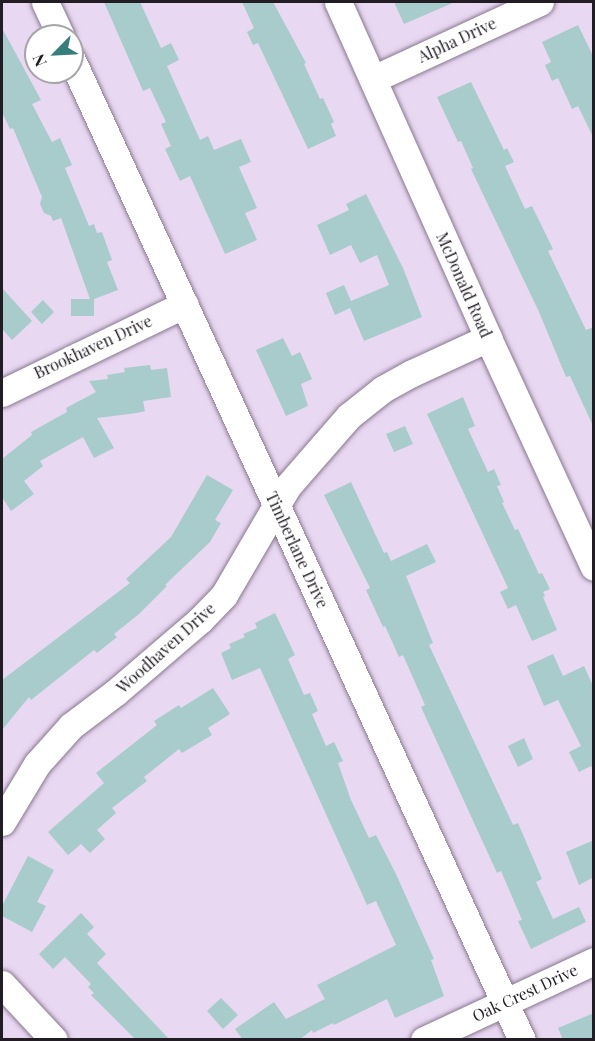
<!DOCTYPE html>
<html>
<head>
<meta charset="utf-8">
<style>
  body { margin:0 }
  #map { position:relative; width:595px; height:1041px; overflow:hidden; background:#e9d8f2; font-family:"Playfair Display",serif }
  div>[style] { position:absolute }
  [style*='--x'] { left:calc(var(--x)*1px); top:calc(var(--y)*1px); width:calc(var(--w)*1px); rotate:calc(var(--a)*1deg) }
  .building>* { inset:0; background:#a7cccb }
  .roads { filter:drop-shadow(0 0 2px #87788f) drop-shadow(0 0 2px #87788f) }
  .minor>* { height:27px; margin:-13.5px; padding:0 13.5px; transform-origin:13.5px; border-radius:13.5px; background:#fff }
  span { translate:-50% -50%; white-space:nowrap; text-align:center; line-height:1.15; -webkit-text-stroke:6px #fff; paint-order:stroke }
  .street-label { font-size:16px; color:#221c25 }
  .frame { position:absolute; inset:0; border:3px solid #221c25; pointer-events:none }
  .north { position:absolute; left:24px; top:24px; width:60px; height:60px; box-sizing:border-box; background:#fff; border:2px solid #a7a4a8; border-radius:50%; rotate:246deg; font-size:16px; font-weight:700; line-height:24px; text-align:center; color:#221c25 }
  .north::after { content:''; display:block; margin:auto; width:21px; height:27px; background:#357e7c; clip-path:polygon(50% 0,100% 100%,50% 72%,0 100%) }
</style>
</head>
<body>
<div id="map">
  <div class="building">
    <i style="clip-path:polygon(104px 2px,140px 2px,161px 48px,171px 43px,179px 60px,167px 66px,200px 140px,208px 136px,214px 150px,241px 139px,251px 162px,239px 167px,257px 208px,245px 213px,257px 240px,225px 254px,190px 176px,180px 181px,165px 149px,171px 146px,161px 124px,166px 122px,150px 88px,143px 91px)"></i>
    <i style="clip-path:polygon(242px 2px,273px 2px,306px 63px,304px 64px,320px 99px,323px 98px,334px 122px,331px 124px,336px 136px,308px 149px,258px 43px,253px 45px,247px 32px,254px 28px)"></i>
    <i style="clip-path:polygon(394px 2px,455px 2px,404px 24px)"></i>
    <i style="clip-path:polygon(578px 25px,594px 58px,594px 139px,578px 106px,572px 109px,558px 78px,552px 81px,545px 65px,551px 62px,542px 42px)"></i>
    <i style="clip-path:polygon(2px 28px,41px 100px,32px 104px,52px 142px,60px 138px,72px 165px,65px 168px,89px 226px,94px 224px,97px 233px,102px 232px,112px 260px,107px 262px,118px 290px,94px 299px,94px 316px,71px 316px,71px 299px,90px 299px,61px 218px,53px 221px,51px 216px,44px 213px,40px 204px,42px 197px,13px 128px,10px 129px,2px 112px)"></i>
    <i style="clip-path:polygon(471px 82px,504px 150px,507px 148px,514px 162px,505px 166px,525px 209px,532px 206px,553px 249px,548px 251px,586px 330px,594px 327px,594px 428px,570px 376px,566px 377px,539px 312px,471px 169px,473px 168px,461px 141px,458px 142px,437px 97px)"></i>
    <i style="clip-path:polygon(366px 194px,403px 268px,422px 317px,364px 341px,350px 308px,335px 315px,326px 293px,344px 285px,351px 301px,389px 285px,377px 255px,360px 263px,351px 245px,330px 255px,317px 225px,349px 210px,346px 204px)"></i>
    <i style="clip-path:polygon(2px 288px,32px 321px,12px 340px,2px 329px)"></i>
    <i style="clip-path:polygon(43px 300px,54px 312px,42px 324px,31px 312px)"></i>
    <i style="clip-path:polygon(283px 338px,292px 356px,300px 352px,312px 379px,301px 384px,308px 406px,286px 416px,256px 350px)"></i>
    <i style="clip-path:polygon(150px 365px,151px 370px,167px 368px,171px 397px,143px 401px,145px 411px,137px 413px,97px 418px,114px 448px,94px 458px,83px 437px,40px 461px,43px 466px,24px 481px,34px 494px,11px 511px,2px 497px,2px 459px,32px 435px,31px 432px,67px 412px,66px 408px,96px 392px,89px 381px,108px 379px,107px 375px,125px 372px,124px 368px)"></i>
    <i style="clip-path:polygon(463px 397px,475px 426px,468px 429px,488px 472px,494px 469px,501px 485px,497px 486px,504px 502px,502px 503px,515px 530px,518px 529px,539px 574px,542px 573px,550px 589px,543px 592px,545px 596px,543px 597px,557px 630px,532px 641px,516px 605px,508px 609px,500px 592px,508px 588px,427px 414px)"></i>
    <i style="clip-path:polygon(405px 426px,413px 444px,394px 452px,386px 434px)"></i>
    <i style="clip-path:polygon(207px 475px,233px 490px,215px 520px,221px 523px,210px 542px,165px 585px,167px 586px,139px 614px,114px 634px,117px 637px,97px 653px,94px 650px,31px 700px,29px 697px,2px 730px,2px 680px,130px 583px,126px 579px,171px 537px)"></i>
    <i style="clip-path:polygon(351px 482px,384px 553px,387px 552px,391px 561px,427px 544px,436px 562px,406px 576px,433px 643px,429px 645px,513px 825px,518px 823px,542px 879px,536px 882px,553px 919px,579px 907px,586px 922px,531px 949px,518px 921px,522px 920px,501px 871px,497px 873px,421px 707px,425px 705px,403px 655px,399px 657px,385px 626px,383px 627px,366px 590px,370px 588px,324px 495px)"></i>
    <i style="clip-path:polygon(275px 613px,295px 655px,288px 659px,304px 695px,310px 693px,318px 711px,312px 714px,326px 746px,334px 742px,343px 761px,338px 763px,351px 800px,369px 838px,376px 835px,395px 872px,434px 959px,431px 960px,444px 996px,395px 1018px,387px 999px,334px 1025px,333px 1023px,313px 1033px,312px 1030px,299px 1040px,243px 1040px,235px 1029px,274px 1002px,286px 1019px,325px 999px,317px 985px,396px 945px,376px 901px,367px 905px,260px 668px,232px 680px,221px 653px,231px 648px,229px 644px,245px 637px,243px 634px,257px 628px,255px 623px)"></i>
    <i style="clip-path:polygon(553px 654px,563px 676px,584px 666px,594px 688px,594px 770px,591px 766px,579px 772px,569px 752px,581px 746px,558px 700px,544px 706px,527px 666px)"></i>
    <i style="clip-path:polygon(213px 688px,230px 714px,208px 728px,212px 735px,182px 753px,179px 749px,144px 777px,147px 781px,112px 808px,116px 813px,97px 830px,105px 839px,90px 853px,81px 844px,68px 855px,48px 832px,104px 783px,96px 773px,157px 725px,154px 721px,179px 705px,181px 708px)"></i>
    <i style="clip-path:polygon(524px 738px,533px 759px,518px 767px,508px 746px)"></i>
    <i style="clip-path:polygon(594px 840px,594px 877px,579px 885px,566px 852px)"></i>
    <i style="clip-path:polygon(28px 856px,54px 870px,37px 902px,46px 906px,32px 932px,2px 916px,2px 906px)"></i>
    <i style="clip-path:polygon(81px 913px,94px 927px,87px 934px,106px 954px,97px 963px,170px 1040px,136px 1040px,91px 995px,94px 993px,88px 987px,91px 984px,65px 957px,53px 969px,39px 954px)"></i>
    <i style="clip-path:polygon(221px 998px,238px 1015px,223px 1029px,207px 1011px)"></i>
    <i style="clip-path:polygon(594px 1013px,594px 1040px,563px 1040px,558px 1028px)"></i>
  </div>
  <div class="roads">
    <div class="minor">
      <i style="--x:45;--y:2;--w:38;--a:65"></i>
      <i style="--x:338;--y:2;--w:368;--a:65.9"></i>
      <i style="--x:488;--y:338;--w:252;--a:65.2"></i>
      <i style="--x:72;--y:60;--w:1078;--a:65.34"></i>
      <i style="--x:373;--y:79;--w:184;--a:-24.8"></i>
      <i style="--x:2;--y:393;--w:203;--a:-25.9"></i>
      <i style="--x:2;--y:822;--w:68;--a:-58.9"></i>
      <i style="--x:37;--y:764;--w:51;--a:-48.2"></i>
      <i style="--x:71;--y:726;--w:56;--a:-37.1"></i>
      <i style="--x:116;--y:692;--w:111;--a:-40.6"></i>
      <i style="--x:200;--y:620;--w:35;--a:-46"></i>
      <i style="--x:224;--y:595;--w:125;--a:-59.7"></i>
      <i style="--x:287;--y:487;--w:94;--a:-48.9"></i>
      <i style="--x:349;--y:416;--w:43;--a:-38.5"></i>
      <i style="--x:383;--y:389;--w:33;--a:-29"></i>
      <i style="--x:412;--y:373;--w:84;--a:-24.7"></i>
      <i style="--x:2;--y:984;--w:76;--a:47.1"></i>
      <i style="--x:424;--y:1040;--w:187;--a:-24.9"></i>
    </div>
  </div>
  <div class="street-label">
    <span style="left:457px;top:40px;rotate:-25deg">Alpha Drive</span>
    <span style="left:464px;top:285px;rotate:66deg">McDonald Road</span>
    <span style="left:93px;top:347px;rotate:-25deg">Brookhaven Drive</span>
    <span style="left:297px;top:550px;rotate:65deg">Timberlane Drive</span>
    <span style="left:166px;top:648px;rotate:-42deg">Woodhaven Drive</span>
    <span style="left:525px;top:993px;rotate:-25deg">Oak Crest Drive</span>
  </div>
  <div class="frame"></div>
  <div class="north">N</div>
</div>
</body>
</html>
